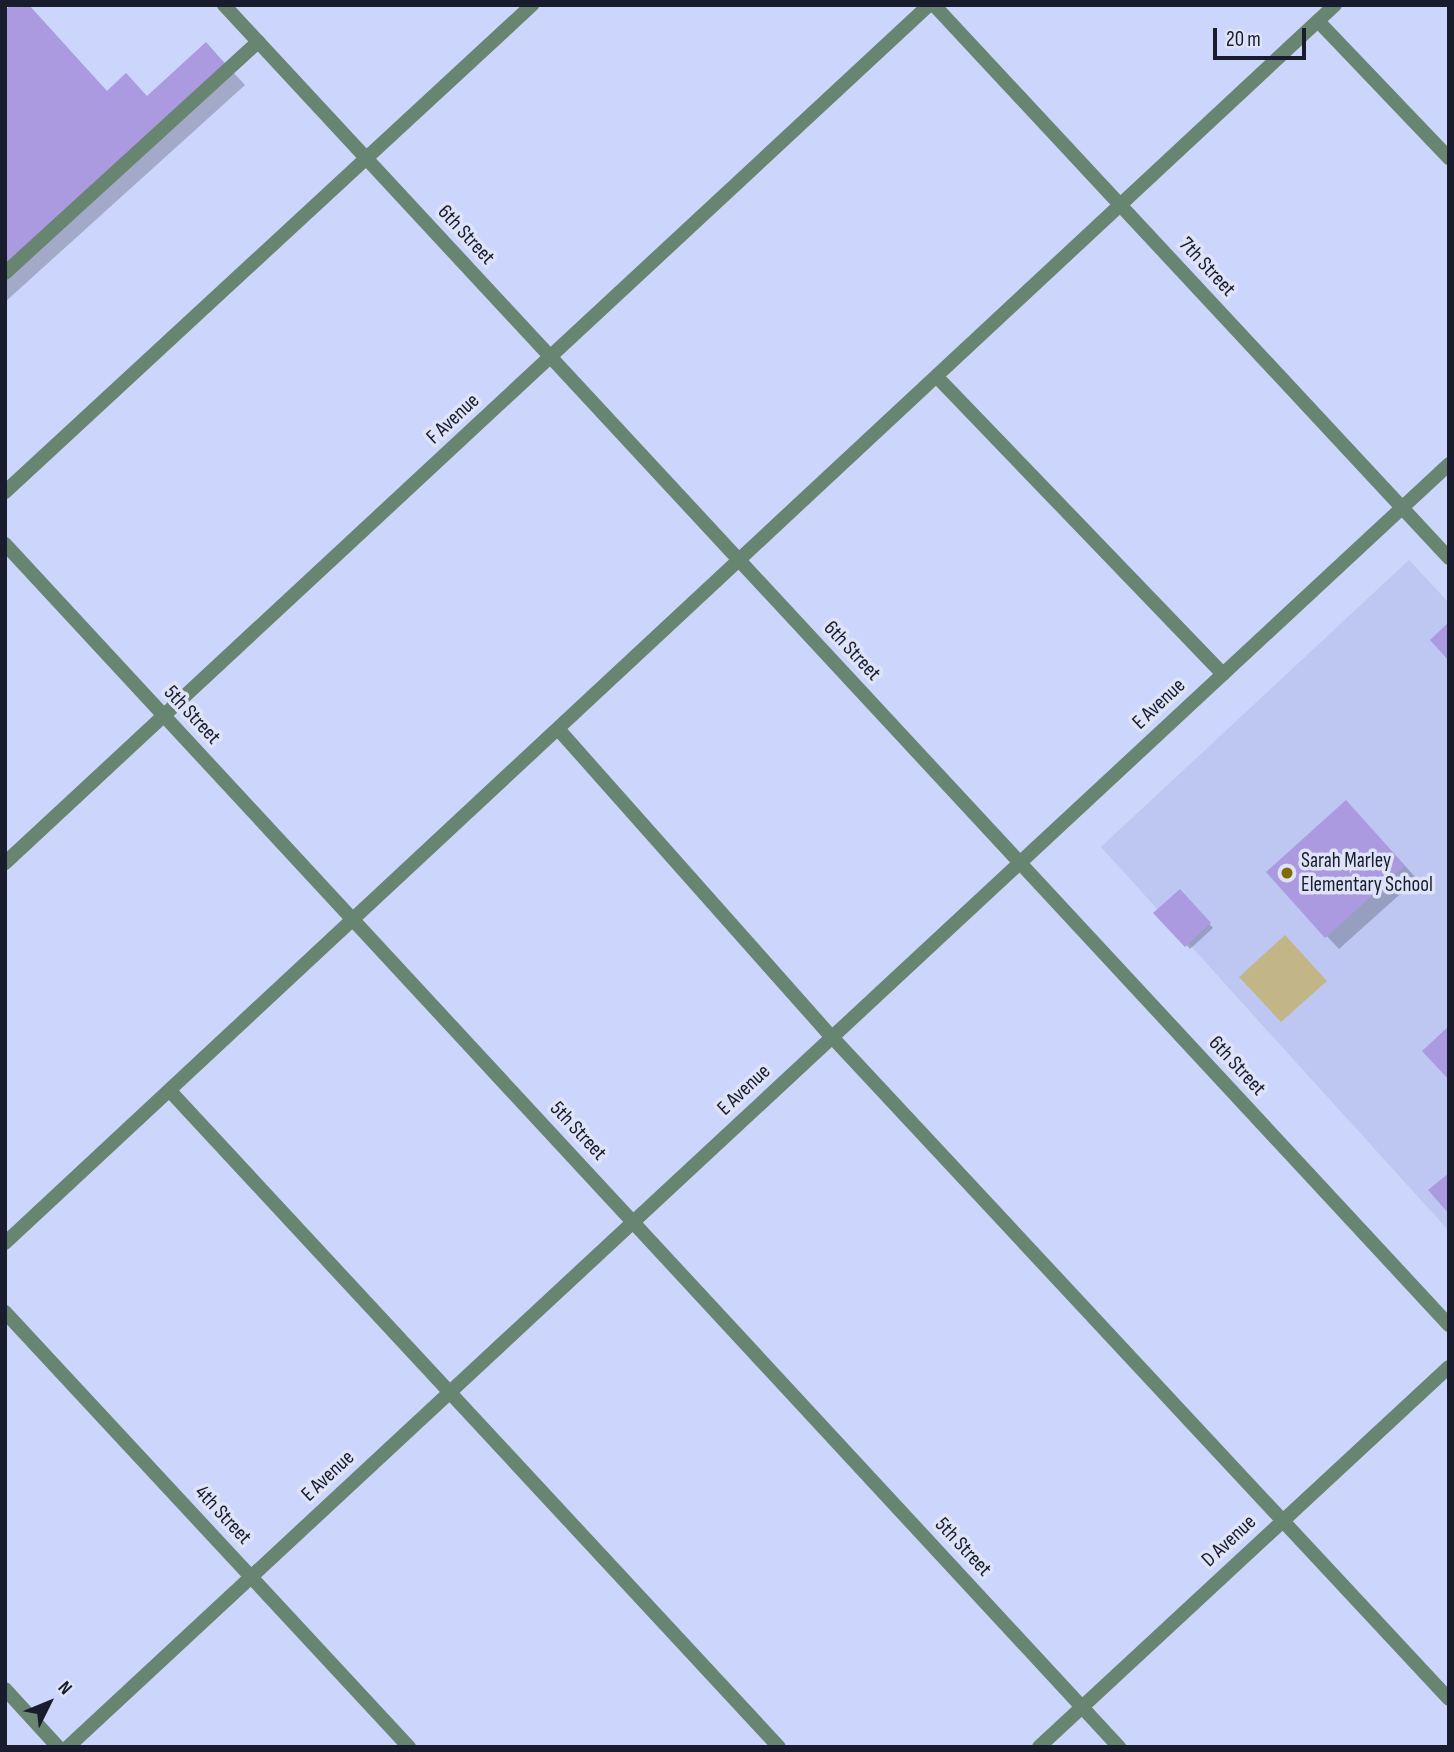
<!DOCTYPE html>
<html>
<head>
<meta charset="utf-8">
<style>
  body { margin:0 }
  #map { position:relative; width:1454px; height:1752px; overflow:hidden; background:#ccd5fc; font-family:"Sofia Sans Condensed",sans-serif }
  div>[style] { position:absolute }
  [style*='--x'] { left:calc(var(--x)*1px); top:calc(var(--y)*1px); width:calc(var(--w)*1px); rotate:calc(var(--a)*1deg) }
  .built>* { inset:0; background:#bdc7f2 }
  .green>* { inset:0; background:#c2b689 }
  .shadow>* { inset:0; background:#0003 }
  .building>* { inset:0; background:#ab9ae0 }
  .service>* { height:14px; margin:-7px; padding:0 7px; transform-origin:7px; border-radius:7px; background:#688571 }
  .minor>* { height:14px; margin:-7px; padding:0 7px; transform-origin:7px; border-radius:7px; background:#688571 }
  .tertiary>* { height:14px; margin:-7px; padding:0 7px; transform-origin:7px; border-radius:7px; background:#688571 }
  .dots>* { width:19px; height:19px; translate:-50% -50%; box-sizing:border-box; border:4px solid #dee3f7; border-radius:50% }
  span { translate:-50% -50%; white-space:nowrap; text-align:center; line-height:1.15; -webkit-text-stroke:7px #dee3f7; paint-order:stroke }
  .street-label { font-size:21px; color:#181c2d }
  .poi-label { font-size:21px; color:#181c2d }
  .left { translate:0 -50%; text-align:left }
  .frame { position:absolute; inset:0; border:7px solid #181c2d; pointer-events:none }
  .north { position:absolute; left:14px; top:1668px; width:70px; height:70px; -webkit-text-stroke:5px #dee3f7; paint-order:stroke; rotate:47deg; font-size:19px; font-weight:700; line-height:28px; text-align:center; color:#181c2d }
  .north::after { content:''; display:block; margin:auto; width:24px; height:32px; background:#181c2d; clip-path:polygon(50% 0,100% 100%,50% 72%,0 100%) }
  .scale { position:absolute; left:1213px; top:28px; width:93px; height:32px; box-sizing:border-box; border:4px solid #181c2d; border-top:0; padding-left:9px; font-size:21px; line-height:24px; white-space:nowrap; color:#181c2d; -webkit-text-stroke:5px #dee3f7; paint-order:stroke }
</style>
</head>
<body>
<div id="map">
  <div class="built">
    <i style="clip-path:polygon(1409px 560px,1449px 603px,1449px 1231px,1101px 847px)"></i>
  </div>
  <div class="green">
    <i style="clip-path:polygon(1285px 935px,1327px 981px,1281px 1022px,1239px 977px)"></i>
  </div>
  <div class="shadow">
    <i style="clip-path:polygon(5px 13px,108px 93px,147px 97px,222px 60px,245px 85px,5px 302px)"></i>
    <i style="clip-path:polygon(1359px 815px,1417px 879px,1339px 949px,1268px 873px)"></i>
    <i style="clip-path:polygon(1180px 891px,1213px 928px,1190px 949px,1156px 913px)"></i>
  </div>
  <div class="building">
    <i style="clip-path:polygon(11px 5px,29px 5px,107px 91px,126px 73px,147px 96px,206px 42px,229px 68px,5px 271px,5px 10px)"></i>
    <i style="clip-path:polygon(1449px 622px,1449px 661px,1430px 640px)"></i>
    <i style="clip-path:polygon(1346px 800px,1405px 866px,1325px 938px,1266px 872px)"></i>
    <i style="clip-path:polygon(1180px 889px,1211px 923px,1185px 947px,1153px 913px)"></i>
    <i style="clip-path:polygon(1449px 1026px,1449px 1080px,1422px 1051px)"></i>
    <i style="clip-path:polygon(1449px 1173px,1449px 1214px,1428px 1190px)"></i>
  </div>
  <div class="service">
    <i style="--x:1318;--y:21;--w:190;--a:46.3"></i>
    <i style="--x:5;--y:273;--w:343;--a:-42.4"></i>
    <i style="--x:938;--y:378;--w:411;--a:46.1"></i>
    <i style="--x:5;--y:492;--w:718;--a:-42.74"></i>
    <i style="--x:559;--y:730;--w:411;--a:48.4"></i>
    <i style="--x:832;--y:1037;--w:905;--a:47.02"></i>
    <i style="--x:170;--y:1091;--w:895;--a:47.13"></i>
    <i style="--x:5;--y:1243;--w:1817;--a:-42.95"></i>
    <i style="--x:5;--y:1689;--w:79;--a:47.6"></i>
  </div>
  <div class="minor">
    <i style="--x:224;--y:5;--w:1801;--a:47.14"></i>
    <i style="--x:934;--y:5;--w:756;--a:47.04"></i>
    <i style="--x:5;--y:1312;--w:594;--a:47.12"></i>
    <i style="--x:68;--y:1747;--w:1885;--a:-42.89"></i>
    <i style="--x:1039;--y:1747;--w:559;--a:-42.83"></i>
  </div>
  <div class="tertiary">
    <i style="--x:5;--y:544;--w:1640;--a:47.2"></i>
    <i style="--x:5;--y:863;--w:1261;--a:-42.88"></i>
  </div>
  <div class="dots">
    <i style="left:1287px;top:873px;background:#816b06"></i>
  </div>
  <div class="street-label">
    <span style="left:466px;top:235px;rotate:47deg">6th Street</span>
    <span style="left:1207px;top:267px;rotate:47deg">7th Street</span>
    <span style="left:453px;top:419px;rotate:-43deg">F Avenue</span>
    <span style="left:852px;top:651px;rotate:47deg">6th Street</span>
    <span style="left:1159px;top:704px;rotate:-43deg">E Avenue</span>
    <span style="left:192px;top:715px;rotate:47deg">5th Street</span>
    <span style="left:1237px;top:1066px;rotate:47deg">6th Street</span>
    <span style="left:744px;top:1090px;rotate:-43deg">E Avenue</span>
    <span style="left:578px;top:1131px;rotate:47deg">5th Street</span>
    <span style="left:328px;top:1476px;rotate:-43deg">E Avenue</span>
    <span style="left:223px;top:1515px;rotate:47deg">4th Street</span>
    <span style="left:1229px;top:1541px;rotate:-43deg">D Avenue</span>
    <span style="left:963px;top:1547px;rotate:47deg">5th Street</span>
  </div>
  <div class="poi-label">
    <span class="left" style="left:1301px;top:873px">Sarah Marley<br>Elementary School</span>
  </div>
  <div class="frame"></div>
  <div class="north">N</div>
  <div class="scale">20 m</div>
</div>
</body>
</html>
